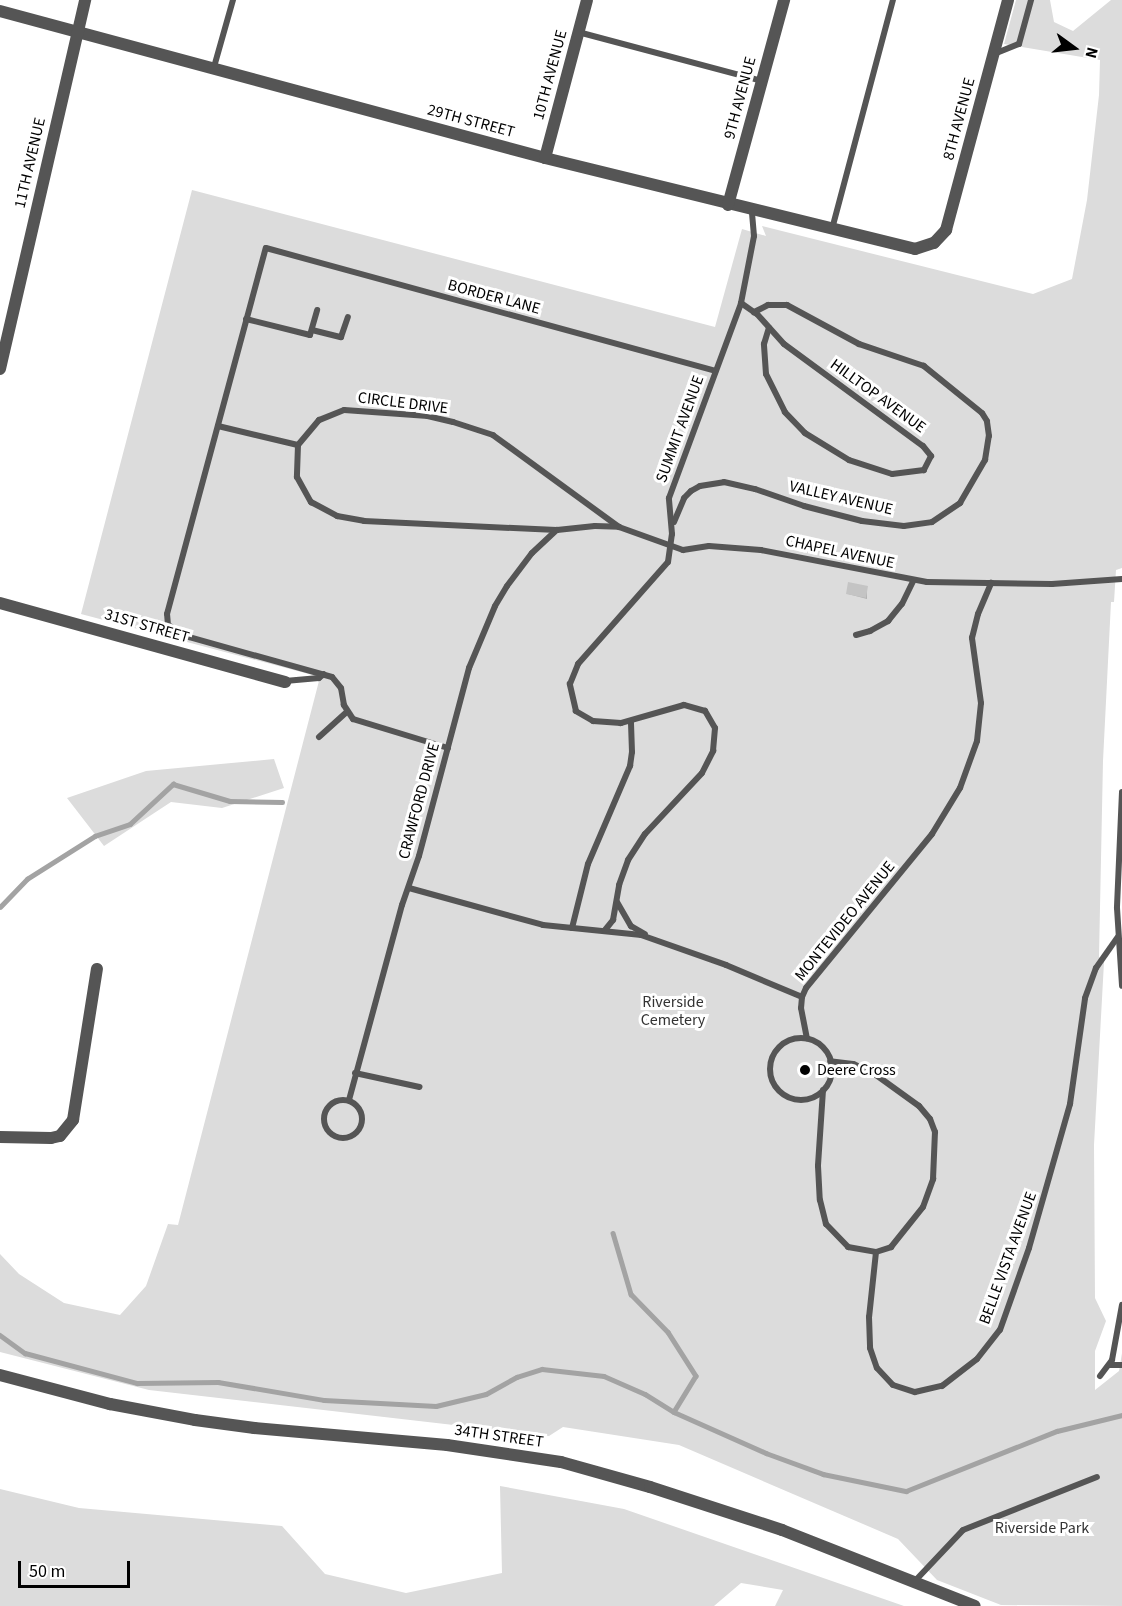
<!DOCTYPE html>
<html>
<head>
<meta charset="utf-8">
<style>
  body { margin:0 }
  #map { position:relative; width:1122px; height:1606px; overflow:hidden; background:#fff; font-family:"Source Sans 3",sans-serif }
  div>[style] { position:absolute }
  [style*='--x'] { left:calc(var(--x)*1px); top:calc(var(--y)*1px); width:calc(var(--w)*1px); rotate:calc(var(--a)*1deg) }
  .green>* { inset:0; background:#dcdcdc }
  .shadow>* { inset:0; background:#0003 }
  .stream>* { height:4.5px; margin:-2.25px; padding:0 2.25px; transform-origin:2.25px; border-radius:2.25px; background:#a3a3a3 }
  .building>* { inset:0; background:#c4c4c4 }
  .service>* { height:6px; margin:-3px; padding:0 3px; transform-origin:3px; border-radius:3px; background:#555 }
  .service>.ring { margin:-3px; padding:0; box-sizing:content-box; background:none; border:6px solid #555; border-radius:50% }
  .minor>* { height:12px; margin:-6px; padding:0 6px; transform-origin:6px; border-radius:6px; background:#555 }
  .tertiary>* { height:12px; margin:-6px; padding:0 6px; transform-origin:6px; border-radius:6px; background:#555 }
  .dots>* { width:16px; height:16px; translate:-50% -50%; box-sizing:border-box; border:3px solid #fff; border-radius:50% }
  span { translate:-50% -50%; white-space:nowrap; text-align:center; line-height:1.15; -webkit-text-stroke:6px #fff; paint-order:stroke }
  .street-label { font-size:16px; color:#000 }
  .park-label { font-size:16px; color:#333 }
  .poi-label { font-size:16px; color:#000 }
  .left { translate:0 -50%; text-align:left }
  .north { position:absolute; left:1044px; top:18px; width:60px; height:60px; -webkit-text-stroke:4px #fff; paint-order:stroke; rotate:105deg; font-size:16px; font-weight:700; line-height:24px; text-align:center; color:#000 }
  .north::after { content:''; display:block; margin:auto; width:21px; height:27px; background:#000; clip-path:polygon(50% 0,100% 100%,50% 72%,0 100%) }
  .scale { position:absolute; left:18px; top:1561px; width:112px; height:27px; box-sizing:border-box; border:3px solid #000; border-top:0; padding-left:8px; font-size:18px; line-height:21px; white-space:nowrap; color:#000; -webkit-text-stroke:4px #fff; paint-order:stroke }
</style>
</head>
<body>
<div id="map">
  <div class="green">
    <i style="clip-path:polygon(1016px 0,1050px 0,1054px 22px,1073px 31px,1111px 0,1122px 0,1122px 568px,1116px 570px,1114px 602px,1111px 602px,1103px 761px,1099px 957px,1104px 962px,1094px 1145px,1095px 1298px,1106px 1321px,1095px 1351px,1095px 1390px,1119px 1371px,1122px 1353px,1122px 1606px,1001px 1605px,937px 1580px,898px 1539px,679px 1445px,563px 1427px,549px 1436px,149px 1390px,0 1352px,0 1254px,19px 1274px,64px 1303px,120px 1315px,146px 1286px,168px 1224px,178px 1225px,320px 677px,81px 614px,192px 190px,715px 327px,742px 229px,766px 236px,762px 226px,1033px 294px,1072px 279px,1087px 200px,1099px 95px,1100px 60px,1004px 44px)"></i>
    <i style="clip-path:polygon(274px 759px,284px 788px,222px 808px,171px 802px,104px 846px,67px 798px,146px 771px)"></i>
    <i style="clip-path:polygon(500px 1486px,624px 1509px,904px 1606px,775px 1606px,783px 1590px,741px 1583px,714px 1606px,0 1606px,0 1489px,79px 1508px,282px 1526px,325px 1574px,406px 1593px,502px 1573px)"></i>
  </div>
  <div class="shadow">
    <i style="clip-path:polygon(867px 588px,867px 599px,848px 594px)"></i>
  </div>
  <div class="stream">
    <i style="--x:0;--y:907;--w:39;--a:-46"></i>
    <i style="--x:27;--y:879;--w:80;--a:-32.3"></i>
    <i style="--x:95;--y:836;--w:37;--a:-19"></i>
    <i style="--x:130;--y:824;--w:59;--a:-42.9"></i>
    <i style="--x:173;--y:784;--w:59;--a:16.6"></i>
    <i style="--x:230;--y:801;--w:52;--a:1.1"></i>
    <i style="--x:613;--y:1233;--w:64;--a:73.6"></i>
    <i style="--x:631;--y:1294;--w:53;--a:45.8"></i>
    <i style="--x:668;--y:1332;--w:52;--a:57.5"></i>
    <i style="--x:696;--y:1376;--w:42;--a:121.4"></i>
    <i style="--x:0;--y:1335;--w:31;--a:36"></i>
    <i style="--x:25;--y:1353;--w:116;--a:15"></i>
    <i style="--x:137;--y:1383;--w:81;--a:-0.7"></i>
    <i style="--x:218;--y:1382;--w:108;--a:9.6"></i>
    <i style="--x:324;--y:1400;--w:112;--a:3.1"></i>
    <i style="--x:436;--y:1406;--w:51;--a:-13.5"></i>
    <i style="--x:486;--y:1394;--w:35;--a:-29"></i>
    <i style="--x:517;--y:1377;--w:26;--a:-18"></i>
    <i style="--x:542;--y:1369;--w:62;--a:6.4"></i>
    <i style="--x:604;--y:1376;--w:45;--a:23.7"></i>
    <i style="--x:645;--y:1394;--w:34;--a:32"></i>
    <i style="--x:674;--y:1412;--w:101;--a:24"></i>
    <i style="--x:766;--y:1453;--w:61;--a:20.2"></i>
    <i style="--x:823;--y:1474;--w:85;--a:11.6"></i>
    <i style="--x:906;--y:1491;--w:162;--a:-21.7"></i>
    <i style="--x:1057;--y:1431;--w:67;--a:-13.8"></i>
  </div>
  <div class="building">
    <i style="clip-path:polygon(848px 582px,868px 586px,866px 598px,846px 594px)"></i>
  </div>
  <div class="service">
    <i style="--x:578;--y:32;--w:190;--a:14.9"></i>
    <i style="--x:994;--y:54;--w:27;--a:-22"></i>
    <i style="--x:1019;--y:44;--w:46;--a:-74.7"></i>
    <i style="--x:214;--y:67;--w:70;--a:-74.2"></i>
    <i style="--x:832;--y:229;--w:237;--a:-75.1"></i>
    <i style="--x:741;--y:303;--w:19;--a:35"></i>
    <i style="--x:757;--y:314;--w:40;--a:48"></i>
    <i style="--x:784;--y:344;--w:172;--a:36.3"></i>
    <i style="--x:923;--y:446;--w:13;--a:51"></i>
    <i style="--x:931;--y:456;--w:16;--a:117"></i>
    <i style="--x:924;--y:470;--w:32;--a:173"></i>
    <i style="--x:892;--y:474;--w:45;--a:-162"></i>
    <i style="--x:849;--y:460;--w:52;--a:-148.5"></i>
    <i style="--x:805;--y:433;--w:29;--a:-134"></i>
    <i style="--x:785;--y:412;--w:42;--a:-116.6"></i>
    <i style="--x:766;--y:374;--w:30;--a:-94"></i>
    <i style="--x:764;--y:344;--w:17;--a:-73"></i>
    <i style="--x:246;--y:319;--w:66;--a:14"></i>
    <i style="--x:310;--y:335;--w:26;--a:-74"></i>
    <i style="--x:312;--y:330;--w:30;--a:14"></i>
    <i style="--x:341;--y:337;--w:21;--a:-71"></i>
    <i style="--x:218;--y:426;--w:82;--a:13.4"></i>
    <i style="--x:674;--y:522;--w:26;--a:-67"></i>
    <i style="--x:684;--y:498;--w:10;--a:-45"></i>
    <i style="--x:691;--y:491;--w:10;--a:-29"></i>
    <i style="--x:700;--y:486;--w:24;--a:-9"></i>
    <i style="--x:724;--y:482;--w:32;--a:13"></i>
    <i style="--x:755;--y:489;--w:52;--a:19.1"></i>
    <i style="--x:804;--y:506;--w:60;--a:14.5"></i>
    <i style="--x:862;--y:521;--w:42;--a:6.8"></i>
    <i style="--x:904;--y:526;--w:28;--a:-8"></i>
    <i style="--x:932;--y:522;--w:34;--a:-34"></i>
    <i style="--x:960;--y:503;--w:50;--a:-59.8"></i>
    <i style="--x:985;--y:460;--w:24;--a:-81"></i>
    <i style="--x:989;--y:436;--w:15;--a:-98"></i>
    <i style="--x:987;--y:421;--w:9;--a:-122"></i>
    <i style="--x:982;--y:413;--w:75;--a:-141"></i>
    <i style="--x:924;--y:366;--w:69;--a:-161.3"></i>
    <i style="--x:859;--y:344;--w:82;--a:-151.6"></i>
    <i style="--x:787;--y:305;--w:19;--a:180"></i>
    <i style="--x:768;--y:305;--w:16;--a:153"></i>
    <i style="--x:619;--y:527;--w:156;--a:-143.9"></i>
    <i style="--x:493;--y:435;--w:42;--a:-162"></i>
    <i style="--x:453;--y:422;--w:26;--a:-167"></i>
    <i style="--x:428;--y:416;--w:84;--a:-175.9"></i>
    <i style="--x:344;--y:410;--w:27;--a:158"></i>
    <i style="--x:319;--y:420;--w:33;--a:130"></i>
    <i style="--x:298;--y:445;--w:32;--a:92"></i>
    <i style="--x:297;--y:477;--w:29;--a:61"></i>
    <i style="--x:311;--y:502;--w:30;--a:28"></i>
    <i style="--x:337;--y:516;--w:27;--a:10"></i>
    <i style="--x:364;--y:521;--w:193;--a:2.7"></i>
    <i style="--x:557;--y:530;--w:38;--a:-6"></i>
    <i style="--x:595;--y:526;--w:24;--a:2"></i>
    <i style="--x:619;--y:527;--w:68;--a:19.8"></i>
    <i style="--x:683;--y:550;--w:26;--a:-9"></i>
    <i style="--x:709;--y:546;--w:52;--a:4.4"></i>
    <i style="--x:761;--y:550;--w:169;--a:10.9"></i>
    <i style="--x:927;--y:582;--w:125;--a:0.9"></i>
    <i style="--x:1052;--y:584;--w:70;--a:-4.1"></i>
    <i style="--x:856;--y:635;--w:15;--a:-16"></i>
    <i style="--x:870;--y:631;--w:21;--a:-29"></i>
    <i style="--x:888;--y:621;--w:22;--a:-51"></i>
    <i style="--x:902;--y:604;--w:25;--a:-64"></i>
    <i style="--x:285;--y:681;--w:34;--a:-5"></i>
    <i style="--x:319;--y:678;--w:6;--a:-39"></i>
    <i style="--x:319;--y:737;--w:38;--a:-42"></i>
    <i style="--x:448;--y:748;--w:99;--a:-163"></i>
    <i style="--x:353;--y:719;--w:17;--a:-123"></i>
    <i style="--x:344;--y:705;--w:17;--a:-100"></i>
    <i style="--x:341;--y:688;--w:14;--a:-129"></i>
    <i style="--x:332;--y:677;--w:148;--a:-164.4"></i>
    <i style="--x:189;--y:637;--w:24;--a:-150"></i>
    <i style="--x:168;--y:625;--w:11;--a:-95"></i>
    <i style="--x:167;--y:614;--w:379;--a:-74.9"></i>
    <i style="--x:266;--y:248;--w:466;--a:15.3"></i>
    <i style="--x:1122;--y:792;--w:116;--a:92.5"></i>
    <i style="--x:1117;--y:908;--w:78;--a:86.3"></i>
    <i style="--x:409;--y:888;--w:139;--a:15.4"></i>
    <i style="--x:543;--y:925;--w:99;--a:5.8"></i>
    <i style="--x:641;--y:935;--w:90;--a:19.4"></i>
    <i style="--x:726;--y:965;--w:82;--a:22.8"></i>
    <i style="--x:802;--y:997;--w:10;--a:-66"></i>
    <i style="--x:806;--y:988;--w:199;--a:-50.7"></i>
    <i style="--x:932;--y:834;--w:54;--a:-58.7"></i>
    <i style="--x:960;--y:788;--w:50;--a:-70.1"></i>
    <i style="--x:977;--y:741;--w:38;--a:-84"></i>
    <i style="--x:981;--y:703;--w:66;--a:-97.9"></i>
    <i style="--x:972;--y:638;--w:25;--a:-76"></i>
    <i style="--x:978;--y:614;--w:34;--a:-67"></i>
    <i style="--x:617;--y:902;--w:28;--a:60"></i>
    <i style="--x:631;--y:926;--w:16;--a:30"></i>
    <i style="--x:572;--y:928;--w:66;--a:-76"></i>
    <i style="--x:588;--y:864;--w:107;--a:-66.8"></i>
    <i style="--x:630;--y:766;--w:14;--a:-82"></i>
    <i style="--x:632;--y:752;--w:31;--a:-92"></i>
    <i style="--x:605;--y:930;--w:13;--a:-51"></i>
    <i style="--x:613;--y:920;--w:36;--a:-80"></i>
    <i style="--x:619;--y:885;--w:27;--a:-70"></i>
    <i style="--x:628;--y:860;--w:31;--a:-57"></i>
    <i style="--x:645;--y:834;--w:83;--a:-46.9"></i>
    <i style="--x:702;--y:773;--w:25;--a:-63"></i>
    <i style="--x:713;--y:751;--w:23;--a:-85"></i>
    <i style="--x:715;--y:728;--w:20;--a:-120"></i>
    <i style="--x:705;--y:711;--w:22;--a:-164"></i>
    <i style="--x:684;--y:705;--w:66;--a:164.1"></i>
    <i style="--x:621;--y:723;--w:28;--a:-176"></i>
    <i style="--x:593;--y:721;--w:20;--a:-150"></i>
    <i style="--x:576;--y:711;--w:28;--a:-103"></i>
    <i style="--x:570;--y:684;--w:22;--a:-68"></i>
    <i style="--x:578;--y:664;--w:136;--a:-48.6"></i>
    <i style="--x:668;--y:562;--w:28;--a:-82"></i>
    <i style="--x:672;--y:534;--w:36;--a:-95"></i>
    <i style="--x:669;--y:498;--w:208;--a:-69.7"></i>
    <i style="--x:741;--y:303;--w:68;--a:-79"></i>
    <i style="--x:754;--y:236;--w:25;--a:-95"></i>
    <i style="--x:802;--y:997;--w:11;--a:95"></i>
    <i style="--x:801;--y:1008;--w:31;--a:79"></i>
    <i class="ring" style="left:770px;top:1038px;width:56px;height:56px"></i>
    <i style="--x:355;--y:1073;--w:66;--a:12.2"></i>
    <i style="--x:823;--y:1090;--w:76;--a:93.8"></i>
    <i style="--x:818;--y:1166;--w:34;--a:87"></i>
    <i style="--x:820;--y:1200;--w:25;--a:76"></i>
    <i style="--x:826;--y:1224;--w:32;--a:46"></i>
    <i style="--x:848;--y:1247;--w:28;--a:10"></i>
    <i style="--x:876;--y:1252;--w:16;--a:-18"></i>
    <i style="--x:891;--y:1247;--w:51;--a:-51.3"></i>
    <i style="--x:923;--y:1207;--w:30;--a:-70"></i>
    <i style="--x:933;--y:1179;--w:47;--a:-87.6"></i>
    <i style="--x:935;--y:1132;--w:14;--a:-111"></i>
    <i style="--x:930;--y:1119;--w:17;--a:-130"></i>
    <i style="--x:919;--y:1106;--w:53;--a:-144.2"></i>
    <i style="--x:876;--y:1075;--w:25;--a:-154"></i>
    <i style="--x:853;--y:1064;--w:23;--a:-173"></i>
    <i class="ring" style="left:324px;top:1100px;width:32px;height:32px"></i>
    <i style="--x:349;--y:1100;--w:202;--a:-74.8"></i>
    <i style="--x:402;--y:905;--w:52;--a:-70.9"></i>
    <i style="--x:419;--y:856;--w:195;--a:-75.1"></i>
    <i style="--x:469;--y:668;--w:67;--a:-67.2"></i>
    <i style="--x:495;--y:606;--w:23;--a:-59"></i>
    <i style="--x:507;--y:586;--w:41;--a:-52.9"></i>
    <i style="--x:532;--y:553;--w:34;--a:-43"></i>
    <i style="--x:876;--y:1252;--w:65;--a:96.1"></i>
    <i style="--x:869;--y:1317;--w:31;--a:88"></i>
    <i style="--x:870;--y:1348;--w:21;--a:71"></i>
    <i style="--x:877;--y:1368;--w:23;--a:47"></i>
    <i style="--x:893;--y:1385;--w:23;--a:18"></i>
    <i style="--x:915;--y:1392;--w:28;--a:-13"></i>
    <i style="--x:942;--y:1386;--w:44;--a:-37.6"></i>
    <i style="--x:977;--y:1359;--w:37;--a:-52"></i>
    <i style="--x:1000;--y:1330;--w:87;--a:-70.5"></i>
    <i style="--x:1029;--y:1248;--w:150;--a:-74.1"></i>
    <i style="--x:1070;--y:1104;--w:107;--a:-81.9"></i>
    <i style="--x:1085;--y:998;--w:32;--a:-70"></i>
    <i style="--x:1096;--y:968;--w:38;--a:-55"></i>
    <i style="--x:1110;--y:1365;--w:12;--a:0"></i>
    <i style="--x:1100;--y:1376;--w:20;--a:-53"></i>
    <i style="--x:1112;--y:1360;--w:56;--a:-79.7"></i>
    <i style="--x:914;--y:1582;--w:71;--a:-46.7"></i>
    <i style="--x:963;--y:1530;--w:144;--a:-21.6"></i>
  </div>
  <div class="minor">
    <i style="--x:0;--y:11;--w:564;--a:15.09"></i>
    <i style="--x:545;--y:158;--w:381;--a:13.8"></i>
    <i style="--x:915;--y:249;--w:20;--a:-18"></i>
    <i style="--x:934;--y:243;--w:18;--a:-47"></i>
    <i style="--x:946;--y:230;--w:238;--a:-74.9"></i>
    <i style="--x:545;--y:158;--w:163;--a:-75.1"></i>
    <i style="--x:728;--y:205;--w:213;--a:-74.7"></i>
    <i style="--x:0;--y:369;--w:379;--a:-77"></i>
    <i style="--x:0;--y:603;--w:296;--a:15.5"></i>
    <i style="--x:0;--y:1137;--w:51;--a:1.1"></i>
    <i style="--x:51;--y:1138;--w:9;--a:-13"></i>
    <i style="--x:60;--y:1136;--w:21;--a:-51"></i>
    <i style="--x:73;--y:1120;--w:153;--a:-81"></i>
  </div>
  <div class="tertiary">
    <i style="--x:0;--y:1375;--w:114;--a:14.8"></i>
    <i style="--x:110;--y:1404;--w:86;--a:10.7"></i>
    <i style="--x:195;--y:1420;--w:60;--a:7.7"></i>
    <i style="--x:254;--y:1428;--w:194;--a:5"></i>
    <i style="--x:447;--y:1445;--w:115;--a:8.5"></i>
    <i style="--x:561;--y:1462;--w:92;--a:15.7"></i>
    <i style="--x:650;--y:1487;--w:139;--a:18"></i>
    <i style="--x:782;--y:1530;--w:207;--a:21.5"></i>
  </div>
  <div class="dots">
    <i style="left:805px;top:1070px;background:#000"></i>
  </div>
  <div class="street-label">
    <span style="left:550px;top:75px;rotate:-75deg">10TH AVENUE</span>
    <span style="left:740px;top:98px;rotate:-75deg">9TH AVENUE</span>
    <span style="left:959px;top:119px;rotate:-75deg">8TH AVENUE</span>
    <span style="left:471px;top:121px;rotate:15deg">29TH STREET</span>
    <span style="left:30px;top:163px;rotate:-77deg">11TH AVENUE</span>
    <span style="left:494px;top:297px;rotate:15deg">BORDER LANE</span>
    <span style="left:878px;top:396px;rotate:36deg">HILLTOP AVENUE</span>
    <span style="left:403px;top:403px;rotate:7deg">CIRCLE DRIVE</span>
    <span style="left:680px;top:429px;rotate:-70deg">SUMMIT AVENUE</span>
    <span style="left:841px;top:498px;rotate:13deg">VALLEY AVENUE</span>
    <span style="left:840px;top:552px;rotate:12deg">CHAPEL AVENUE</span>
    <span style="left:147px;top:626px;rotate:16deg">31ST STREET</span>
    <span style="left:419px;top:801px;rotate:-75deg">CRAWFORD DRIVE</span>
    <span style="left:845px;top:921px;rotate:-51deg">MONTEVIDEO AVENUE</span>
    <span style="left:1008px;top:1258px;rotate:-70deg">BELLE VISTA AVENUE</span>
    <span style="left:499px;top:1436px;rotate:8deg">34TH STREET</span>
  </div>
  <div class="park-label">
    <span style="left:673px;top:1011px">Riverside<br>Cemetery</span>
    <span style="left:1042px;top:1528px">Riverside Park</span>
  </div>
  <div class="poi-label">
    <span class="left" style="left:817px;top:1070px">Deere Cross</span>
  </div>
  <div class="north">N</div>
  <div class="scale">50 m</div>
</div>
</body>
</html>
